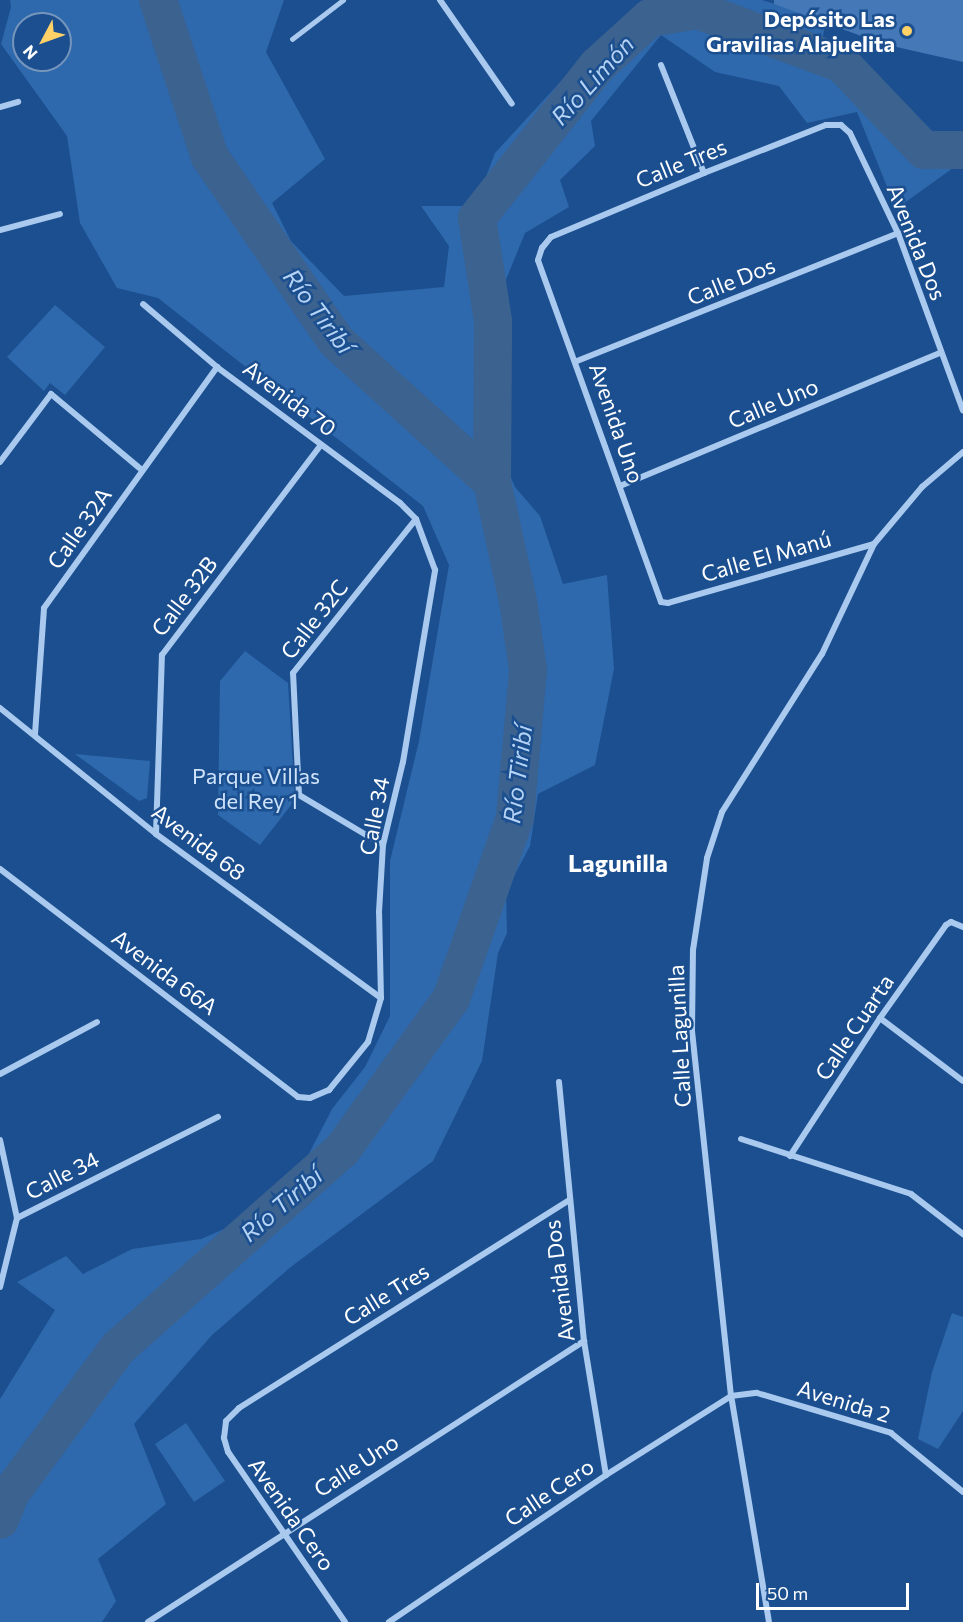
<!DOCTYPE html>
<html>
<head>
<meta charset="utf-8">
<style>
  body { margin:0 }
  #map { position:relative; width:963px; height:1622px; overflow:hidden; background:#1b4f8f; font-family:Commissioner,sans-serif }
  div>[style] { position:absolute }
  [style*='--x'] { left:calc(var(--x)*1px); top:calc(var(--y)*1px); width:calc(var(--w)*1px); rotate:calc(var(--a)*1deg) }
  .green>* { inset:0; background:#2e69ad }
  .stream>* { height:6px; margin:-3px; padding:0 3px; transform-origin:3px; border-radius:3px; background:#3c6290 }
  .river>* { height:38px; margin:-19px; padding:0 19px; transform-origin:19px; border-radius:19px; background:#3c6290 }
  .building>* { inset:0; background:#4478b7 }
  .lane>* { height:4.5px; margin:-2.25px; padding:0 2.25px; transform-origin:2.25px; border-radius:2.25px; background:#a9c9ee }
  .street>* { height:6px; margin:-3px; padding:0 3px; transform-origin:3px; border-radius:3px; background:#a9c9ee }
  .dots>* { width:16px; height:16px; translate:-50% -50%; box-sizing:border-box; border:3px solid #1b4f8f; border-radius:50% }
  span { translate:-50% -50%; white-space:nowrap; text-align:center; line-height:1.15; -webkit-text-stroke:5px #1b4f8f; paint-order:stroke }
  .poi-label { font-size:22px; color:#fff; font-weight:700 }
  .right { translate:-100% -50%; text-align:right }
  .street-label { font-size:22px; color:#fff }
  .park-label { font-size:22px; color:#cfe3fa }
  .water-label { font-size:24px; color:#b5d3f5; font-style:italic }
  .neighbourhood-label { font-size:24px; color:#fff; font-weight:700 }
  .north { position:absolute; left:12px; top:12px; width:60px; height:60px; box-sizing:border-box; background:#1b4f8f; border:2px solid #7695bc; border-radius:50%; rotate:229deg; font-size:16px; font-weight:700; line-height:24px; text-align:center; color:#fff }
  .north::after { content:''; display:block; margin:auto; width:21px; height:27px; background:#ffd166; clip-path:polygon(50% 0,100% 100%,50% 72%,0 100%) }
  .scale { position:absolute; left:756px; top:1583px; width:153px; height:27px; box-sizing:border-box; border:3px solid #fff; border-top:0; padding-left:8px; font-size:18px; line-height:21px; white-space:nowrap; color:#fff; -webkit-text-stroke:4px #1b4f8f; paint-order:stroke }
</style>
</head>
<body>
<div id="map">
  <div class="green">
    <i style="clip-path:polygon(evenodd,10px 0,284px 0,266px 52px,325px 159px,272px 203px,291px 241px,344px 296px,444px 287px,449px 246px,421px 206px,475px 206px,495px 153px,564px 78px,644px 0,762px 0,826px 20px,818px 62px,869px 77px,893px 111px,907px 154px,953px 168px,896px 209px,857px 112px,807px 123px,779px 86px,715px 72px,661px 35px,591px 121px,595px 146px,560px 180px,569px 207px,525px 233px,501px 292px,499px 450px,515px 487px,540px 516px,563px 584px,607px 575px,614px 669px,595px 765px,538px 794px,530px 846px,506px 891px,507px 933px,498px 953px,482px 1061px,433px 1161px,292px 1266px,212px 1335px,134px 1424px,166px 1504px,98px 1559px,116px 1601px,102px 1622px,0 1622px,0 1399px,55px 1310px,17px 1282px,66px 1256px,83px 1274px,132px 1249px,201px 1239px,245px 1220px,299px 1173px,332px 1109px,365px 1067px,390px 1016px,390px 861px,419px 741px,449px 565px,423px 506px,158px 298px,117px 288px,80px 223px,67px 136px,1px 44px,11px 7px,10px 0,24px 24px,60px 24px,60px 60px,24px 60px,24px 24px)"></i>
    <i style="clip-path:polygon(55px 305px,105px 347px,65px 395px,50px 383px,44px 391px,7px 357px)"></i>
    <i style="clip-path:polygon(245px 651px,288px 683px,295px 800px,260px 845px,218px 815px,220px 681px)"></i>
    <i style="clip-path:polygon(75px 754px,150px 761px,147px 798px,139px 801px)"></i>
    <i style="clip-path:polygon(952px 1313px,963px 1317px,963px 1411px,938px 1449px,918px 1439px,932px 1372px)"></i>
    <i style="clip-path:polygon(186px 1423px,225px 1481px,194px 1502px,155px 1444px)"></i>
  </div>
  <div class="stream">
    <i style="--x:722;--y:0;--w:22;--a:77"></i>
  </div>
  <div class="river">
    <i style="--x:158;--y:0;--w:165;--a:71.7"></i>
    <i style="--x:210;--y:157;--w:223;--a:55.6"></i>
    <i style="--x:336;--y:341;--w:210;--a:42.1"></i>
    <i style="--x:0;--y:1520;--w:28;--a:-69"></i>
    <i style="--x:10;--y:1494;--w:182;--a:-53.5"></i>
    <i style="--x:118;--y:1348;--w:299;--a:-41.5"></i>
    <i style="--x:342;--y:1150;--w:186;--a:-54.2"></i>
    <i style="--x:451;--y:999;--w:193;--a:-70.6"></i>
    <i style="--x:515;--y:817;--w:148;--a:-84.9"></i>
    <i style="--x:528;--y:670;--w:70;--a:-98.2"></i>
    <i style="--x:518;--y:601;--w:122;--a:-102.3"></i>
    <i style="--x:492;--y:482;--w:161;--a:-89.6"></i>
    <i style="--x:493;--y:321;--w:104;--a:-98.8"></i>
    <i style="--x:477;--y:218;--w:194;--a:-51.7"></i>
    <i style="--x:597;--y:66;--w:72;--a:-42.2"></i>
    <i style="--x:650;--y:18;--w:48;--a:-9.7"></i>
    <i style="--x:697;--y:10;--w:155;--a:20.4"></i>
    <i style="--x:842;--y:64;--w:119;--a:46.4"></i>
    <i style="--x:924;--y:150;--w:39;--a:0"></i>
  </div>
  <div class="building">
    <i style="clip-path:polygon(774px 0,963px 0,963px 62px,883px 44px,774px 4px)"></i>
  </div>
  <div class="lane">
    <i style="--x:292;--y:39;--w:64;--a:-37.4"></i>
  </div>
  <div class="street">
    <i style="--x:440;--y:0;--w:126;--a:55.3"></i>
    <i style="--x:661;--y:65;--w:116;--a:68.3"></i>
    <i style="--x:0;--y:107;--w:19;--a:-16"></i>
    <i style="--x:0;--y:230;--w:62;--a:-14.9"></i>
    <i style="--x:577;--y:361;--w:346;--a:-21.7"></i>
    <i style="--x:0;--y:462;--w:85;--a:-53.1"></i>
    <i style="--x:51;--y:394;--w:119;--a:39.9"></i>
    <i style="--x:620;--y:486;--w:347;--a:-22.6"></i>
    <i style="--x:874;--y:544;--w:214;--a:164"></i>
    <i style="--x:668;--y:603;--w:7;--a:-172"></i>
    <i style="--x:661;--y:602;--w:363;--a:-109.8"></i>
    <i style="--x:538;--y:260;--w:13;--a:-72"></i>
    <i style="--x:542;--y:248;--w:14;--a:-51"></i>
    <i style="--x:551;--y:237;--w:166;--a:-22.7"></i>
    <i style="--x:704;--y:173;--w:131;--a:-21.5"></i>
    <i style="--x:826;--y:125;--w:15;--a:0"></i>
    <i style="--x:841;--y:125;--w:12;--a:42"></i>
    <i style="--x:850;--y:133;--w:111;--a:64.4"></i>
    <i style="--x:898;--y:233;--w:189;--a:69.9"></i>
    <i style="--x:0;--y:708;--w:201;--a:38.9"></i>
    <i style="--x:156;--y:834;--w:278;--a:36.1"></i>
    <i style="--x:35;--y:734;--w:126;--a:-85.9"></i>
    <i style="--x:44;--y:608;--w:297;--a:-54.3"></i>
    <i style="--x:156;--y:834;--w:179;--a:-88.1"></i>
    <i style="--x:162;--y:655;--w:263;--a:-52.9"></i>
    <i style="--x:383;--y:845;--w:98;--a:-149.2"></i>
    <i style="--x:299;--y:795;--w:122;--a:-92.8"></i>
    <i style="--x:293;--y:673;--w:197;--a:-51.4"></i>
    <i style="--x:0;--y:869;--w:375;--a:37.4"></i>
    <i style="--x:298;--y:1097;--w:12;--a:5"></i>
    <i style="--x:310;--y:1098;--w:21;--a:-23"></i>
    <i style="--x:329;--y:1090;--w:62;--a:-50.9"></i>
    <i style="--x:368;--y:1042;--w:46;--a:-73.5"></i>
    <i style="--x:381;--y:998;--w:86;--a:-91.3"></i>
    <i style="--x:379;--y:912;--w:67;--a:-86.6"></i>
    <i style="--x:383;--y:845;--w:85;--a:-76.5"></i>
    <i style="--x:403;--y:762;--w:195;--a:-80.5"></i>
    <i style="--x:435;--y:570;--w:54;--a:-110.4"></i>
    <i style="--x:416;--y:519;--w:23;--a:-135"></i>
    <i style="--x:400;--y:503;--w:228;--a:-143.4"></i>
    <i style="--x:217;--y:367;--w:97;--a:-139.6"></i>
    <i style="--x:880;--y:1018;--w:104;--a:37.2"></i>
    <i style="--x:0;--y:1074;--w:110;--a:-28.2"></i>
    <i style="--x:559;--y:1082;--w:260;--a:84.5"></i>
    <i style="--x:584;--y:1341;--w:136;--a:80.7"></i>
    <i style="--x:741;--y:1139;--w:179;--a:17.9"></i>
    <i style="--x:911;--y:1194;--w:66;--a:37.6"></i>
    <i style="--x:0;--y:1140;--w:80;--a:77.7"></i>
    <i style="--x:17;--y:1218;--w:71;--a:103.8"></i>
    <i style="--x:790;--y:1156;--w:165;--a:-56.9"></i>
    <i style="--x:880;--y:1018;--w:114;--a:-54.6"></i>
    <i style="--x:946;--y:925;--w:6;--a:-31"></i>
    <i style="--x:951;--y:922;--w:13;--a:23"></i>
    <i style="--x:17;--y:1218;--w:225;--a:-26.7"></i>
    <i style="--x:148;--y:1622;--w:519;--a:-32.8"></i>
    <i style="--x:345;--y:1622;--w:206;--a:-124.5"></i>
    <i style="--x:228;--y:1452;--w:15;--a:-106"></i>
    <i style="--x:224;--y:1438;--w:17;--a:-83"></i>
    <i style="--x:226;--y:1421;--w:18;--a:-45"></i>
    <i style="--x:239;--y:1408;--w:389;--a:-32.2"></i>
    <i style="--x:389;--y:1622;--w:262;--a:-34.1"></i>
    <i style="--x:606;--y:1475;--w:148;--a:-32.3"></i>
    <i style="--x:731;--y:1396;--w:26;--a:-7"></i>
    <i style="--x:757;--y:1393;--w:140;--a:16.6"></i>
    <i style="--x:891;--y:1433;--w:93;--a:39.3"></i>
    <i style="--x:769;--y:1622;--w:229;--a:-99.5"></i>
    <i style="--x:731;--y:1396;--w:368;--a:-96.1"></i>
    <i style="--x:692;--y:1030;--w:80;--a:-89.3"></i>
    <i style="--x:693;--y:950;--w:93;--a:-81.3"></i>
    <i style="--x:707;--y:858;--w:48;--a:-71.9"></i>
    <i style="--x:722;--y:812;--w:187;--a:-57.7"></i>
    <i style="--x:822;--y:654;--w:122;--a:-64.7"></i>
    <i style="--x:874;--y:544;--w:75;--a:-49.9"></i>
    <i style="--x:922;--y:487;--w:54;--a:-40.5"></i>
  </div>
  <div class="dots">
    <i style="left:907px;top:31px;background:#ffd166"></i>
  </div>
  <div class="poi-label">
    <span class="right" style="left:895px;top:31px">Depósito Las<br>Gravilias Alajuelita</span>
  </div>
  <div class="street-label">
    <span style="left:681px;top:163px;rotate:-22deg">Calle Tres</span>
    <span style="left:917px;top:242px;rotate:68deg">Avenida Dos</span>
    <span style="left:731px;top:281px;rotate:-22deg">Calle Dos</span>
    <span style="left:290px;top:398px;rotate:37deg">Avenida 70</span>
    <span style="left:773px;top:403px;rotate:-23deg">Calle Uno</span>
    <span style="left:617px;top:423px;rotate:71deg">Avenida Uno</span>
    <span style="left:79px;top:528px;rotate:-55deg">Calle 32A</span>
    <span style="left:766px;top:556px;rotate:-16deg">Calle El Manú</span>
    <span style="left:184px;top:596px;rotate:-53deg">Calle 32B</span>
    <span style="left:314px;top:619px;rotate:-52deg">Calle 32C</span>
    <span style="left:374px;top:816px;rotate:-79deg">Calle 34</span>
    <span style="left:199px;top:842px;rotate:37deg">Avenida 68</span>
    <span style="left:165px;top:972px;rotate:37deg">Avenida 66A</span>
    <span style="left:854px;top:1027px;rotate:-56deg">Calle Cuarta</span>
    <span style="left:679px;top:1036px;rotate:-93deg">Calle Lagunilla</span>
    <span style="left:62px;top:1175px;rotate:-27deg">Calle 34</span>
    <span style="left:559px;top:1281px;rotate:-97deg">Avenida Dos</span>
    <span style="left:386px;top:1294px;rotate:-32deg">Calle Tres</span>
    <span style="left:844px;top:1401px;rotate:17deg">Avenida 2</span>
    <span style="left:356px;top:1465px;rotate:-33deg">Calle Uno</span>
    <span style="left:549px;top:1492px;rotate:-34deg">Calle Cero</span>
    <span style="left:292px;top:1514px;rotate:55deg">Avenida Cero</span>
  </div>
  <div class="park-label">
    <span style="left:256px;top:788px">Parque Villas<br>del Rey 1</span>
  </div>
  <div class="water-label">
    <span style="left:592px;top:80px;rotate:-48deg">Río Limón</span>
    <span style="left:319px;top:311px;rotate:53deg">Río Tiribí</span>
    <span style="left:517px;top:774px;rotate:-83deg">Río Tiribí</span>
    <span style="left:281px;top:1204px;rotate:-41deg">Río Tiribí</span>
  </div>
  <div class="neighbourhood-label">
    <span style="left:618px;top:863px">Lagunilla</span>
  </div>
  <div class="north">N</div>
  <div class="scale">50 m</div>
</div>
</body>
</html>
